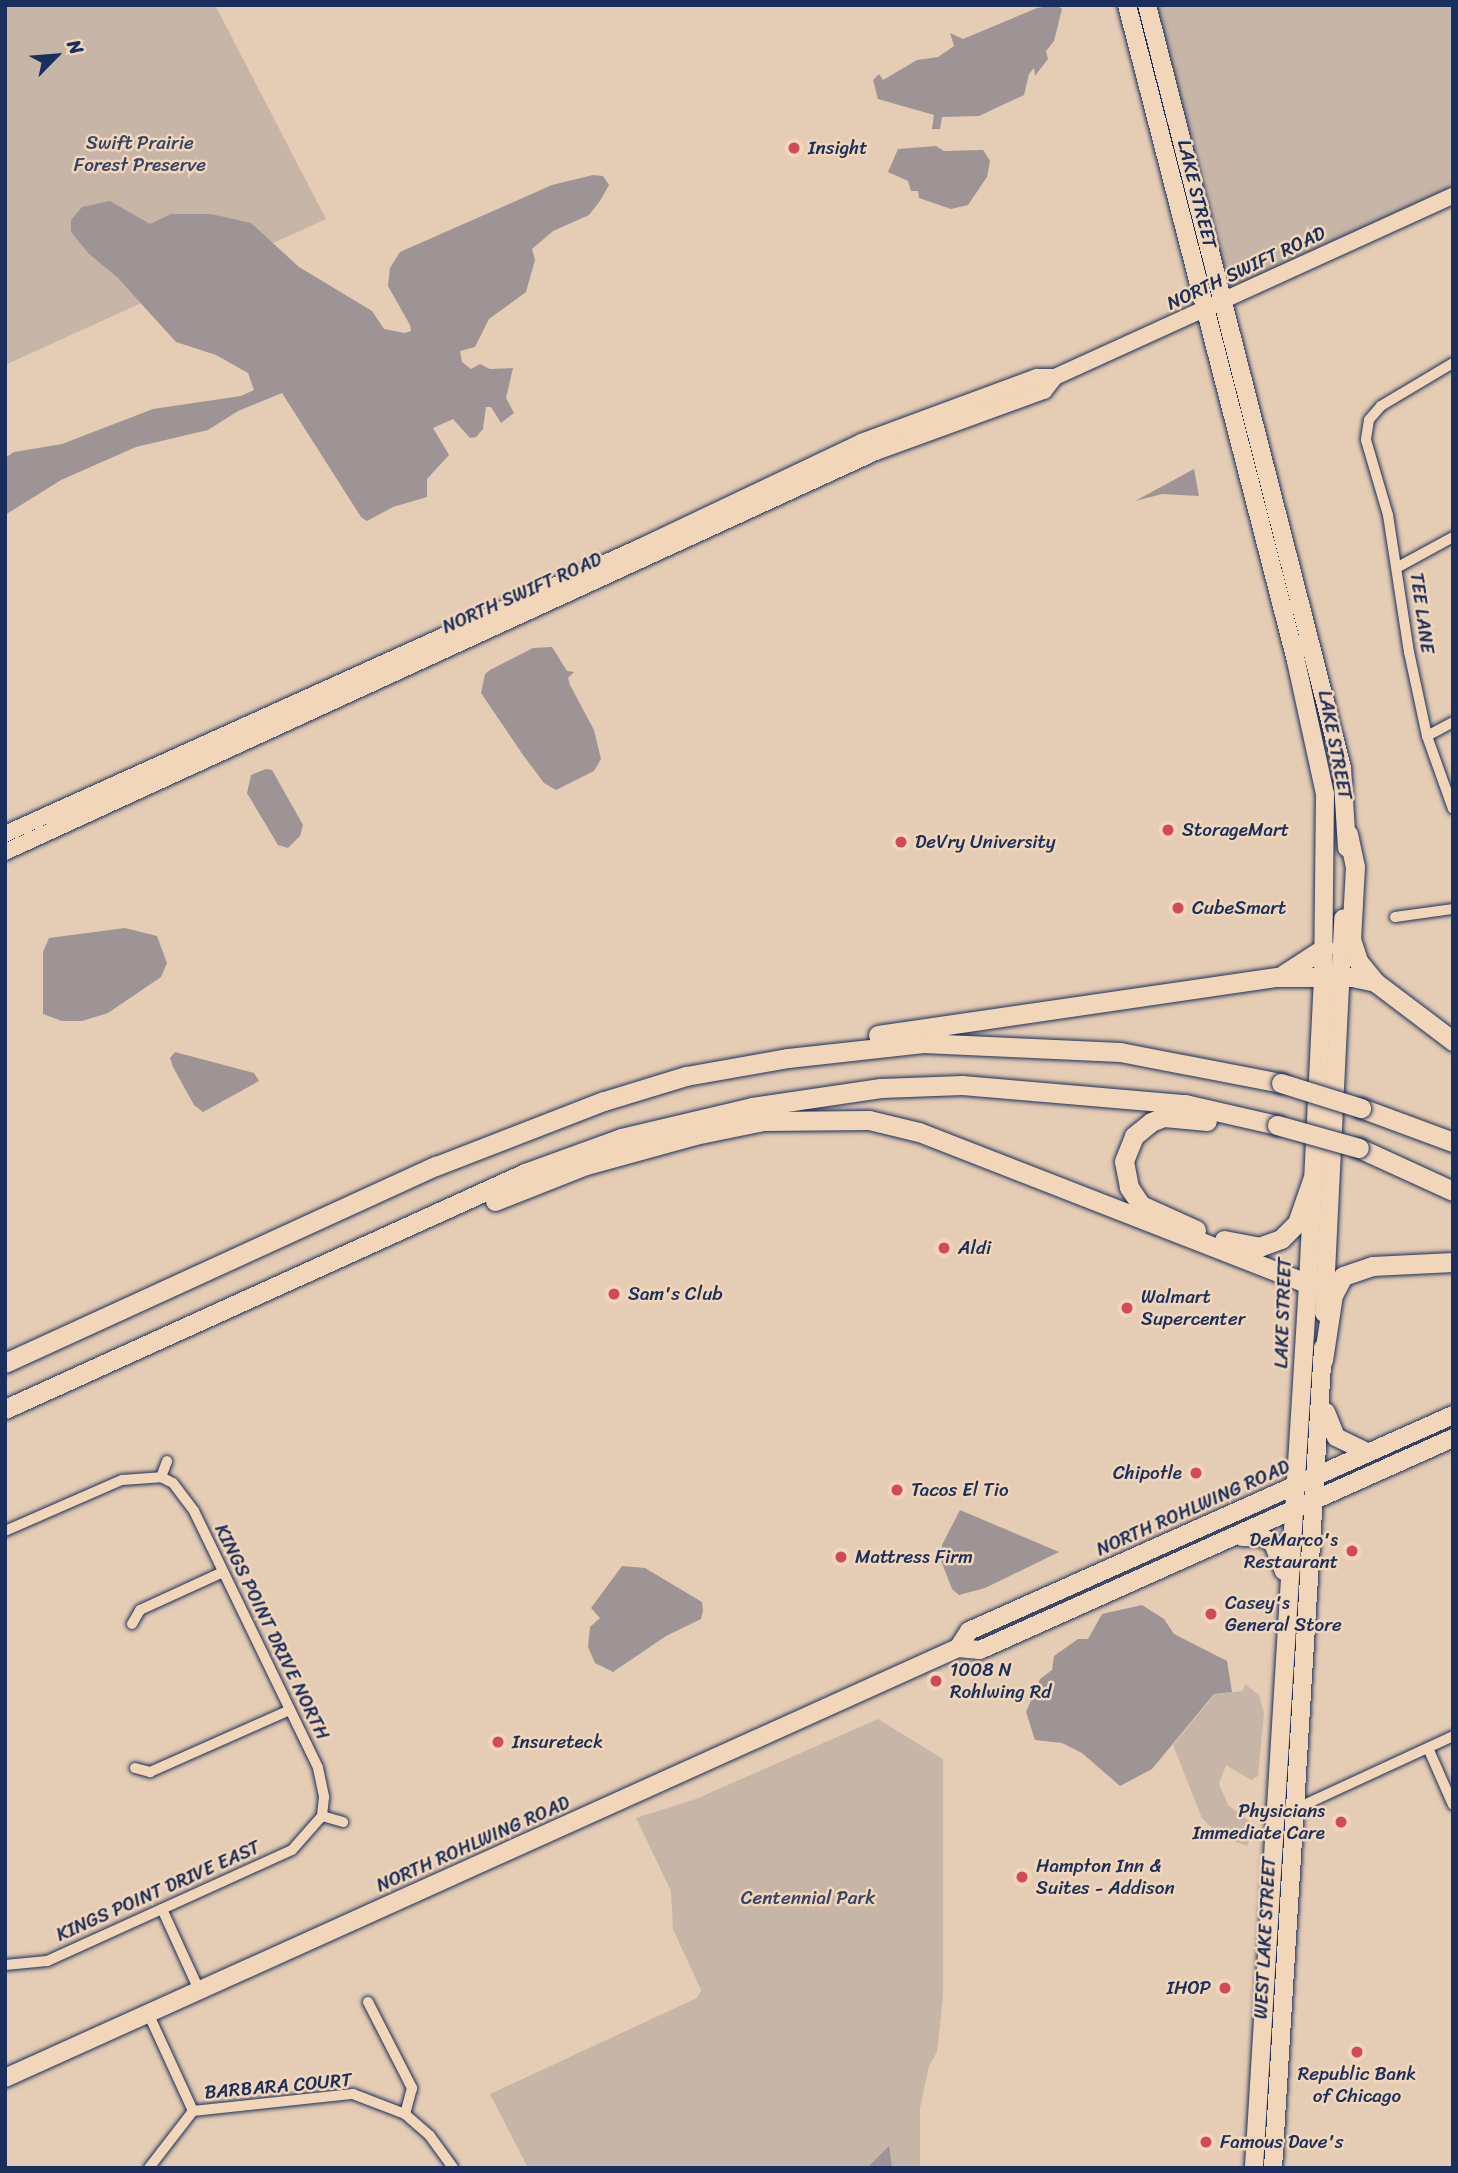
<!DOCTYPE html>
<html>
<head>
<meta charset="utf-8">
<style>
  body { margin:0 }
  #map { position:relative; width:1458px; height:2173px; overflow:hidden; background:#e5ccb4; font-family:Sriracha,sans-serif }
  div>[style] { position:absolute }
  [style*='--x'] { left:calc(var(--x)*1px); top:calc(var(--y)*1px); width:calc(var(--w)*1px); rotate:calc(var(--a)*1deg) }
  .green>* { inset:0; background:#c7b5a7 }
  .water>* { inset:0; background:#9e9495 }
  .roads { filter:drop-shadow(0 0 2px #1b2f5e) drop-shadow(0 0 2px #1b2f5e) }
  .street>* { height:10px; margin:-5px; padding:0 5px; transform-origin:5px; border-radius:5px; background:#f2d6b9 }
  .secondary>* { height:16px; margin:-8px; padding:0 8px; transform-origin:8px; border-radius:8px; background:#f2d6b9 }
  .primary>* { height:18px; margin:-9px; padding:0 9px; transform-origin:9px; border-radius:9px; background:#f2d6b9 }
  .highway>* { height:19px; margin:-9.5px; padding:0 9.5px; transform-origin:9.5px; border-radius:9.5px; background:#f2d6b9 }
  .bridges { filter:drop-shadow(0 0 2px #1b2f5e) drop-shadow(0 0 2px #1b2f5e) }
  .highway-bridge>* { height:19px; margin:-9.5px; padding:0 9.5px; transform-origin:9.5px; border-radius:9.5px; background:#f2d6b9 }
  .dots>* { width:19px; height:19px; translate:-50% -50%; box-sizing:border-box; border:4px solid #f2d6b9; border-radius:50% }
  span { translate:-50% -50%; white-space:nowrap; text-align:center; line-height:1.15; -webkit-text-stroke:5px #f2d6b9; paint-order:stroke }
  .park-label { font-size:19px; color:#354369 }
  .poi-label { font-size:19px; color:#1b2f5e }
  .left { translate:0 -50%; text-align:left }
  .right { translate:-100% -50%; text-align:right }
  .street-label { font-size:19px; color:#1b2f5e }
  .frame { position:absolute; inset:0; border:7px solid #1b2f5e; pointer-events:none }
  .north { position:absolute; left:21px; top:21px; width:70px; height:70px; -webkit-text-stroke:5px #f2d6b9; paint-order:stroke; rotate:65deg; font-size:19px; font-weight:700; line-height:28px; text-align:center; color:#1b2f5e }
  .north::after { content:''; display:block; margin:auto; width:24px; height:32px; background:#1b2f5e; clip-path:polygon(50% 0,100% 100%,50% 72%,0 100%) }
</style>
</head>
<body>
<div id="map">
  <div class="green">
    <i style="clip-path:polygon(5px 5px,215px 5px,326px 219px,5px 365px)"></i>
    <i style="clip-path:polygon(1154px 5px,1453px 5px,1453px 186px,1236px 290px,1219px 277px)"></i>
    <i style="clip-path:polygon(1128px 1568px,1012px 1630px,970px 1643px,969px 1638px)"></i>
    <i style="clip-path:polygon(1245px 1684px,1259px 1695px,1264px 1713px,1258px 1776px,1251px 1780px,1226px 1765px,1219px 1784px,1228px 1805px,1255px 1826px,1247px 1846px,1220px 1836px,1202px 1818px,1173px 1745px,1215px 1694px,1243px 1691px)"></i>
    <i style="clip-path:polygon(878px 1719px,943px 1759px,943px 1996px,937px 2052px,929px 2066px,920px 2108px,920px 2168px,528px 2168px,490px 2094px,697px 1998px,701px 1990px,673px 1929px,671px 1891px,636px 1818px,696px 1799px)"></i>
  </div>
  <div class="water">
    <i style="clip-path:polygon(1056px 5px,1062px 9px,1054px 41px,1046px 51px,1048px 59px,1035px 76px,1034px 68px,1029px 74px,1024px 95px,979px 116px,942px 117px,940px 129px,932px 129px,934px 115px,878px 99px,873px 80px,879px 74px,883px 80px,917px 60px,938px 57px,954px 46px,950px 33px,963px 39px,1037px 8px)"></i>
    <i style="clip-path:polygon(936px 146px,944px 151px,983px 150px,990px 161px,987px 177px,968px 205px,951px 209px,919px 198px,918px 191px,911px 191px,908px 181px,888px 172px,898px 149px)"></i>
    <i style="clip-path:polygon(593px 175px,603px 176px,609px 185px,600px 201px,589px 215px,553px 231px,532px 249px,535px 260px,526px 292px,489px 319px,475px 347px,460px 351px,462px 362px,471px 369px,480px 364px,490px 369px,513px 368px,506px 398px,514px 413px,501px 423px,491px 407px,486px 407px,483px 429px,476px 437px,470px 438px,453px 419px,433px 428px,449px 455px,427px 479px,427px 497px,393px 507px,367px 521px,361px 517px,282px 393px,238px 411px,208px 430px,136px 447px,61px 480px,5px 515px,5px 458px,14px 452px,62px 444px,153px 409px,241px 396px,254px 390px,248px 373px,216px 355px,176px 342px,117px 277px,89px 254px,71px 232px,71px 220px,82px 207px,110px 201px,150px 224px,171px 214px,211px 214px,251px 223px,299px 267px,372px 311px,384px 329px,405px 333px,411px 331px,410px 325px,388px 286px,390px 268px,400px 252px,552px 185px)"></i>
    <i style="clip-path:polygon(1194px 469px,1199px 496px,1162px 494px,1135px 501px)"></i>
    <i style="clip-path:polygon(552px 647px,567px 671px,574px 672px,568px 678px,570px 685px,594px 730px,601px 759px,594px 771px,556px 790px,544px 783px,523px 755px,481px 693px,485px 674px,490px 670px,533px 648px)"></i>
    <i style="clip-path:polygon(266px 769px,272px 770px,303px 825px,300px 836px,288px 848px,278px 845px,247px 793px,251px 775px)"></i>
    <i style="clip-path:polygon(125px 928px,157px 936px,167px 963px,161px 977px,108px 1013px,82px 1021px,62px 1021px,43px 1014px,43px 952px,49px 938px)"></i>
    <i style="clip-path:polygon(175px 1052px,254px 1073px,259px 1081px,203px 1112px,194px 1105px,173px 1067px,170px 1058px)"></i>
    <i style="clip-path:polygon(960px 1510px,1059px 1552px,985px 1588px,959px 1595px,952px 1589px,940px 1558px,942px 1545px)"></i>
    <i style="clip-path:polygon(622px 1566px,645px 1568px,702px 1602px,703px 1611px,701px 1619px,666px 1636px,613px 1672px,595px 1663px,588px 1647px,590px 1627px,600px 1618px,591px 1608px)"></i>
    <i style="clip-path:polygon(1142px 1605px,1164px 1619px,1174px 1634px,1227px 1661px,1232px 1692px,1214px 1694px,1152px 1769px,1120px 1786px,1082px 1753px,1062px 1743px,1035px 1740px,1026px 1712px,1040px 1679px,1052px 1670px,1054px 1656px,1078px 1639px,1088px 1639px,1102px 1614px)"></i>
    <i style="clip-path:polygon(889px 2146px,892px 2168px,867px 2168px)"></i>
  </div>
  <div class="roads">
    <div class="street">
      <i style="--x:1453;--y:363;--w:84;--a:149.2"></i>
      <i style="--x:1381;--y:406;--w:18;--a:131"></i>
      <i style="--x:1369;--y:420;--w:20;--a:99"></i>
      <i style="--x:1366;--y:440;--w:78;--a:73.7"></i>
      <i style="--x:1388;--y:515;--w:139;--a:81.3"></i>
      <i style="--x:1409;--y:652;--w:86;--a:77.9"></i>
      <i style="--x:1427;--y:736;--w:77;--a:70.4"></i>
      <i style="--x:1398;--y:567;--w:63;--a:-28.6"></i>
      <i style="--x:1427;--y:736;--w:30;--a:-28"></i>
      <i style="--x:1395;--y:917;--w:59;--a:-7.9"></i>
      <i style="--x:161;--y:1477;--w:17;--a:-69"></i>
      <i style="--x:5;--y:1531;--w:128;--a:-23.6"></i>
      <i style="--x:122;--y:1480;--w:39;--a:-4"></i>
      <i style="--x:161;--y:1477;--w:13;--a:27"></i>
      <i style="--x:173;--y:1483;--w:35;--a:53"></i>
      <i style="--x:194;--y:1511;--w:285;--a:64.2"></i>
      <i style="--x:318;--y:1768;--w:30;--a:78"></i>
      <i style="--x:324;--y:1797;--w:19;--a:96"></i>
      <i style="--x:322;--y:1816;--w:45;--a:131.4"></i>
      <i style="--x:292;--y:1850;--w:269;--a:155.6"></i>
      <i style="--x:47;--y:1961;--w:42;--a:174.6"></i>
      <i style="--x:132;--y:1624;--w:16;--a:-60"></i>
      <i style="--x:140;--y:1610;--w:91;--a:-24.6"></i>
      <i style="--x:1428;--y:1748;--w:62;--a:66.3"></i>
      <i style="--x:135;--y:1768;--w:16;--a:15"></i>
      <i style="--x:150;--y:1772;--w:153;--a:-23.9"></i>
      <i style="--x:1293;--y:1810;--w:176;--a:-24.8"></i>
      <i style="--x:322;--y:1816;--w:22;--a:16"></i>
      <i style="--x:162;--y:1909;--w:89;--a:65.4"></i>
      <i style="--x:368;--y:2002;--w:97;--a:62.9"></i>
      <i style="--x:412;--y:2088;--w:27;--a:105"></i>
      <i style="--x:148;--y:2013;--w:108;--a:65.3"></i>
      <i style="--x:193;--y:2111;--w:72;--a:127.7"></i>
      <i style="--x:193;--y:2111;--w:161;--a:-6.1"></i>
      <i style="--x:353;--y:2094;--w:56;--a:21"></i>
      <i style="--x:405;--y:2114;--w:33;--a:41"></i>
      <i style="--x:430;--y:2136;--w:39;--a:54"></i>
    </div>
    <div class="secondary">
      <i style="--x:5;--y:834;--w:695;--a:-24.31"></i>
      <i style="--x:638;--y:548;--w:247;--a:-25.4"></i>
      <i style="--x:861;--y:442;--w:188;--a:-20.3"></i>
      <i style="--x:1037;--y:377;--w:18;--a:0"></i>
      <i style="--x:1055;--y:377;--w:437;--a:-24.5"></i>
      <i style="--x:5;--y:852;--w:958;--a:-24.67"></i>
      <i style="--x:876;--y:452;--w:179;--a:-20"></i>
      <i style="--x:1044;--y:391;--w:18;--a:-52"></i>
    </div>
    <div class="primary">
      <i style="--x:1127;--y:5;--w:677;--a:75.55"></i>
      <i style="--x:1296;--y:661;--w:136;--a:77.7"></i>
      <i style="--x:1325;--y:794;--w:183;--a:90.6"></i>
      <i style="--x:1323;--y:977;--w:307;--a:92.8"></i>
      <i style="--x:1308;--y:1284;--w:886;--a:93.5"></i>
      <i style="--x:1147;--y:5;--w:788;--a:75.66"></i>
      <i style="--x:1342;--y:768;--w:80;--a:86.4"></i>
      <i style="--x:1324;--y:1313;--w:395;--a:-87.2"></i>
      <i style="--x:1326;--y:1412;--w:27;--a:68"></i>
      <i style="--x:1336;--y:1437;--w:34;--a:26"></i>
      <i style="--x:1242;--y:1537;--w:20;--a:0"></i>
      <i style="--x:1262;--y:1537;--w:13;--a:29"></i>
      <i style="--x:1273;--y:1543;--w:30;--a:69"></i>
      <i style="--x:958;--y:1648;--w:20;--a:-57"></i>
      <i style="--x:969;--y:1631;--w:530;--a:-24.05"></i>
      <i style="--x:5;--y:2078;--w:1046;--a:-24.29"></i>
      <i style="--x:958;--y:1648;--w:22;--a:5"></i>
      <i style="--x:980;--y:1650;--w:518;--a:-24.14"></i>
      <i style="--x:1273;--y:2168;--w:822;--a:-86.51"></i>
    </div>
    <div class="highway">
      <i style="--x:1348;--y:834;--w:33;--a:78"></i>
      <i style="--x:1355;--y:866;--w:73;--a:93.1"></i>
      <i style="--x:1351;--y:939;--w:23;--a:72"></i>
      <i style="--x:1358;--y:961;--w:27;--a:51"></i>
      <i style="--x:1375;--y:982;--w:98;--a:37.1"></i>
      <i style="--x:1284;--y:974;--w:48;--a:-33"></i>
      <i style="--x:878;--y:1035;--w:403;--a:-8.3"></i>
      <i style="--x:1277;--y:977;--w:75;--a:0"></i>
      <i style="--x:1352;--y:977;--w:24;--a:12"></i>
      <i style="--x:1361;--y:1108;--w:98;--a:20.3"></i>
      <i style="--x:1359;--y:1148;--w:103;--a:24.6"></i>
      <i style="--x:495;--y:1201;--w:98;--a:-21.6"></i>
      <i style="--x:586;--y:1165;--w:113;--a:-15.4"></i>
      <i style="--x:695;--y:1135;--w:70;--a:-11.5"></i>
      <i style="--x:764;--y:1121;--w:105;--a:-0.5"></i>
      <i style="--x:869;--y:1120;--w:51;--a:13.5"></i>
      <i style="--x:919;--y:1132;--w:418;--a:21.3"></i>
      <i style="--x:1196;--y:1230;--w:60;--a:-155.6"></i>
      <i style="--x:1141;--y:1205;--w:22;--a:-124"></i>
      <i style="--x:1129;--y:1187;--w:26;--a:-101"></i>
      <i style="--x:1124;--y:1161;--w:27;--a:-68"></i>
      <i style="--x:1134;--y:1136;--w:22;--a:-39"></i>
      <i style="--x:1151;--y:1122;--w:14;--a:-21"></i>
      <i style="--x:1164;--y:1117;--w:43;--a:5.3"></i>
      <i style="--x:1224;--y:1240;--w:36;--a:11"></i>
      <i style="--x:1259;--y:1247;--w:23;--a:-20"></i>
      <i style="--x:1281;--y:1239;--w:23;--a:-45"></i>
      <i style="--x:1297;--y:1223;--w:46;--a:-70.8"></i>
      <i style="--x:1323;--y:1360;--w:66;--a:-81.3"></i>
      <i style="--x:1333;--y:1295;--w:21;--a:-62"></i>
      <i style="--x:1343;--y:1276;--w:31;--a:-19"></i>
      <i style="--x:1372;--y:1266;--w:81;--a:-2.8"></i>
      <i style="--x:5;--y:1363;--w:474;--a:-24.6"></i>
      <i style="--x:436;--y:1166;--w:180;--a:-21.2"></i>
      <i style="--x:604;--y:1101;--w:86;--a:-17"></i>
      <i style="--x:686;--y:1076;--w:104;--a:-10"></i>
      <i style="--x:788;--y:1058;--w:136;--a:-6.3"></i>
      <i style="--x:923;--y:1043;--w:197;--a:2.6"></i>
      <i style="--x:1120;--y:1052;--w:164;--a:10.9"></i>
      <i style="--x:5;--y:1409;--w:571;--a:-24.41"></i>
      <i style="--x:525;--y:1173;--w:102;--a:-20"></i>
      <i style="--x:621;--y:1138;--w:135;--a:-13.3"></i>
      <i style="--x:752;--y:1107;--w:130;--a:-8.4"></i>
      <i style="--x:881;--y:1088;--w:81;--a:-2.1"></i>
      <i style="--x:962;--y:1085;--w:224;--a:4.9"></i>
      <i style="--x:1185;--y:1104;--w:94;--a:12.9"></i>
    </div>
  </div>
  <div class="bridges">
    <div class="highway-bridge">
      <i style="--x:1281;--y:1083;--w:84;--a:17.4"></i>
      <i style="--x:1277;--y:1125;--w:85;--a:15.7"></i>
    </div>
  </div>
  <div class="dots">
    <i style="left:794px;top:148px;background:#d1495b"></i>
    <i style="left:1168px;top:830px;background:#d1495b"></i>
    <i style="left:901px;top:842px;background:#d1495b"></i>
    <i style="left:1178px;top:908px;background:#d1495b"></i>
    <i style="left:944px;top:1248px;background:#d1495b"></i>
    <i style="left:614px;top:1294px;background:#d1495b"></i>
    <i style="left:1127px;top:1308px;background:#d1495b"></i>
    <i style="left:1196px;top:1473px;background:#d1495b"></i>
    <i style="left:897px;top:1490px;background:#d1495b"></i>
    <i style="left:1352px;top:1551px;background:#d1495b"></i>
    <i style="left:841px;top:1557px;background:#d1495b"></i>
    <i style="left:1211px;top:1614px;background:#d1495b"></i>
    <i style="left:936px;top:1681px;background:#d1495b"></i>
    <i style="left:498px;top:1742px;background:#d1495b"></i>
    <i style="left:1341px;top:1822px;background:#d1495b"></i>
    <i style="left:1022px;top:1877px;background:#d1495b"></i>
    <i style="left:1225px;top:1988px;background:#d1495b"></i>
    <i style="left:1357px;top:2052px;background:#d1495b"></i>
    <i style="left:1206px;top:2142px;background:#d1495b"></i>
  </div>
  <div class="park-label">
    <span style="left:140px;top:154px">Swift Prairie<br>Forest Preserve</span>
    <span style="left:808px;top:1898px">Centennial Park</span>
  </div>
  <div class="poi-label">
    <span class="left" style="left:808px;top:148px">Insight</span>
    <span class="left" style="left:1182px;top:830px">StorageMart</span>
    <span class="left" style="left:915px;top:842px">DeVry University</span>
    <span class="left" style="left:1192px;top:908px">CubeSmart</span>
    <span class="left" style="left:958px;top:1248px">Aldi</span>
    <span class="left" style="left:628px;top:1294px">Sam's Club</span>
    <span class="left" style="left:1141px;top:1308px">Walmart<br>Supercenter</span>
    <span class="right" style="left:1182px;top:1473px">Chipotle</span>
    <span class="left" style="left:911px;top:1490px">Tacos El Tio</span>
    <span class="right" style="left:1338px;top:1551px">DeMarco's<br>Restaurant</span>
    <span class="left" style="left:855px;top:1557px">Mattress Firm</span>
    <span class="left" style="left:1225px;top:1614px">Casey's<br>General Store</span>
    <span class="left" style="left:950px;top:1681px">1008 N<br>Rohlwing Rd</span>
    <span class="left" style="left:512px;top:1742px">Insureteck</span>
    <span class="right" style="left:1325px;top:1822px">Physicians<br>Immediate Care</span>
    <span class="left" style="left:1036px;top:1877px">Hampton Inn &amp;<br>Suites - Addison</span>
    <span class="right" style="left:1211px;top:1988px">IHOP</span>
    <span style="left:1357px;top:2085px">Republic Bank<br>of Chicago</span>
    <span class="left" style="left:1220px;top:2142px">Famous Dave's</span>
  </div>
  <div class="street-label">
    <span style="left:1197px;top:194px;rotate:76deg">LAKE STREET</span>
    <span style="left:1246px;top:268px;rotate:-25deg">NORTH SWIFT ROAD</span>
    <span style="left:522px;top:593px;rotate:-24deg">NORTH SWIFT ROAD</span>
    <span style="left:1422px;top:613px;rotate:82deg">TEE LANE</span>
    <span style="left:1335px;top:745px;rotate:79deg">LAKE STREET</span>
    <span style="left:1283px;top:1313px;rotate:-88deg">LAKE STREET</span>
    <span style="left:1193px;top:1508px;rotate:-24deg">NORTH ROHLWING ROAD</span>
    <span style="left:272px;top:1632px;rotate:64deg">KINGS POINT DRIVE NORTH</span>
    <span style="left:473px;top:1844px;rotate:-24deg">NORTH ROHLWING ROAD</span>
    <span style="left:158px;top:1891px;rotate:-24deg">KINGS POINT DRIVE EAST</span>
    <span style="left:1265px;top:1938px;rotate:-87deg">WEST LAKE STREET</span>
    <span style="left:278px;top:2086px;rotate:-5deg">BARBARA COURT</span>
  </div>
  <div class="frame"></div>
  <div class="north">N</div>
</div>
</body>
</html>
